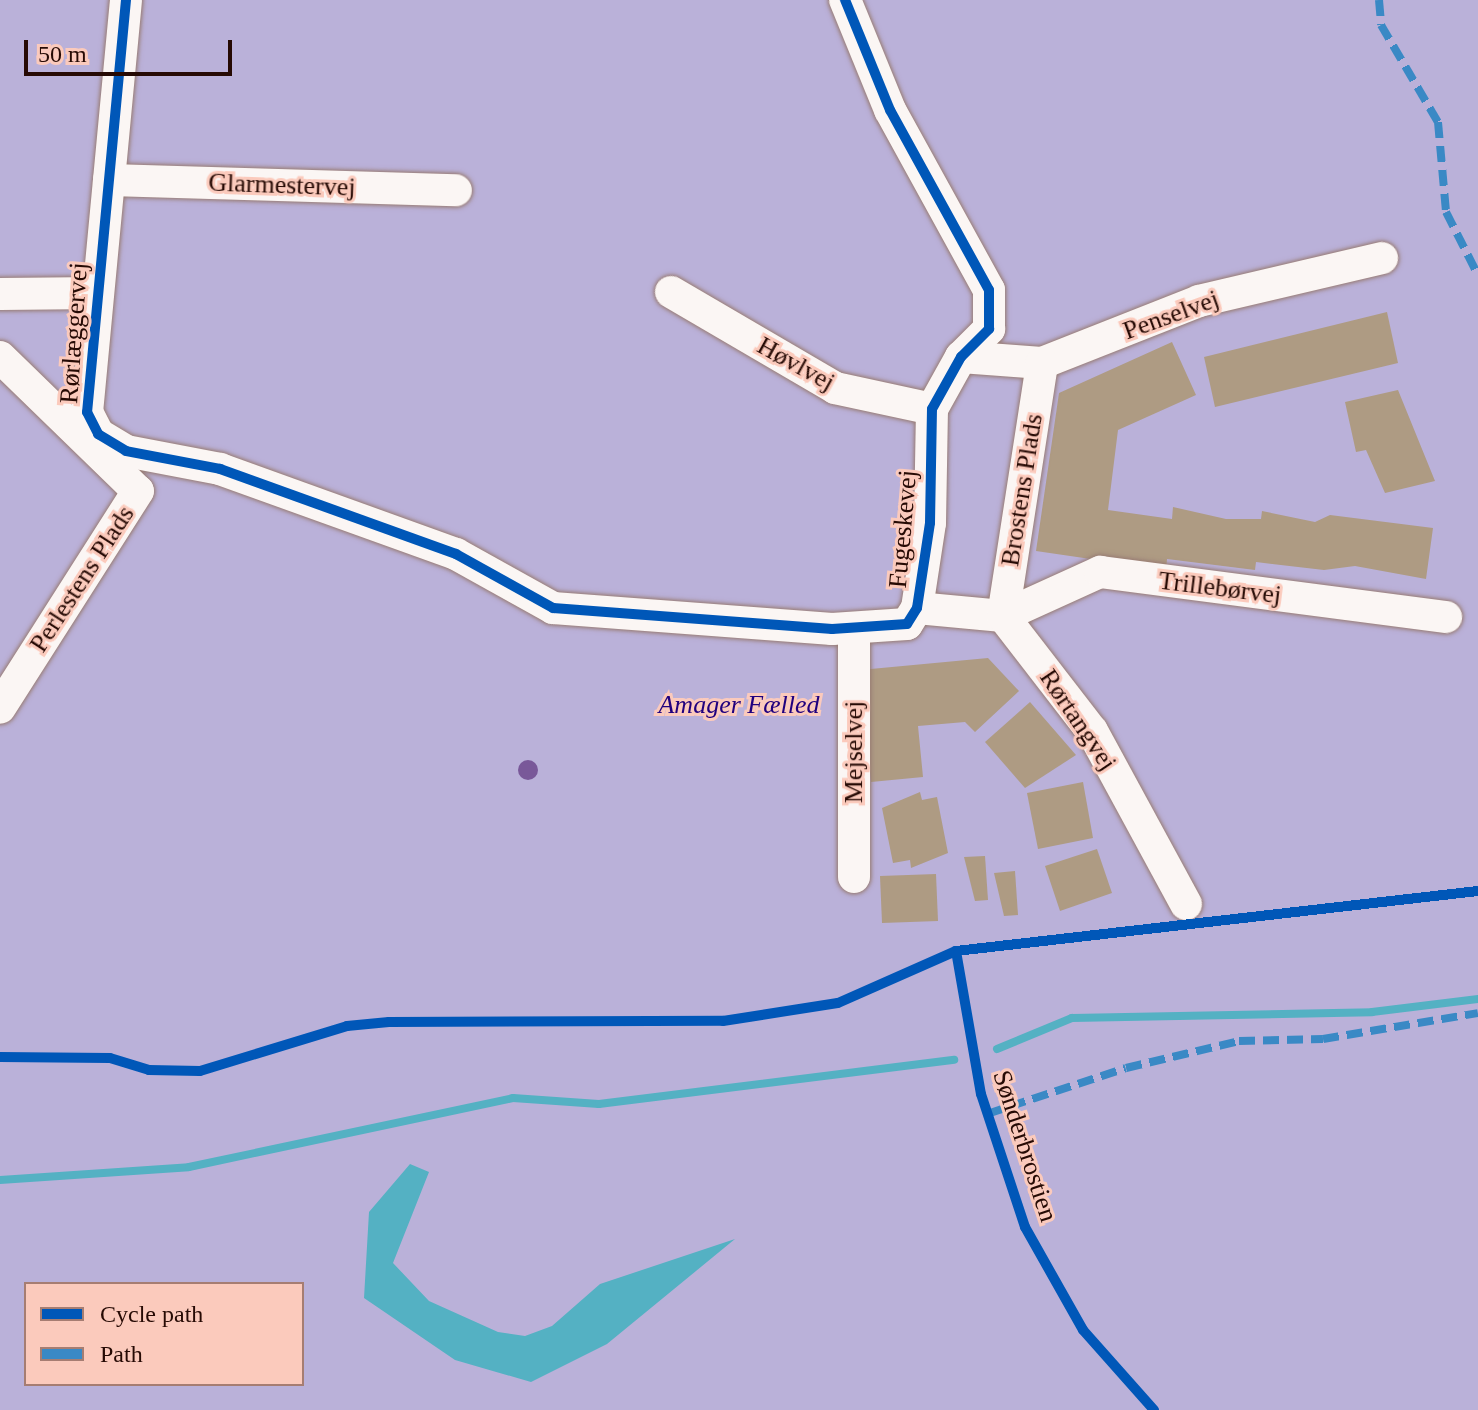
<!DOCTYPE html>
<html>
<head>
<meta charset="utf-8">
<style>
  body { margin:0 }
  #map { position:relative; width:1478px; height:1410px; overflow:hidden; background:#e6c4b9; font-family:"Times New Roman",serif }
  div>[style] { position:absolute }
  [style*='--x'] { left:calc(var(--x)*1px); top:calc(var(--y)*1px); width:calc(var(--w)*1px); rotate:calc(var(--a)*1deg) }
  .green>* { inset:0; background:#bab1d9 }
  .water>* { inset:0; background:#54b1c3 }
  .stream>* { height:8px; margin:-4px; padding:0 4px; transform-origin:4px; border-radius:4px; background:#54b1c3 }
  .building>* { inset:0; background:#ae9b83 }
  .roads { filter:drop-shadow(0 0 2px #987c74) drop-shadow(0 0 2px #987c74) }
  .minor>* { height:32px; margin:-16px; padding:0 16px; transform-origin:16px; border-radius:16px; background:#fbf6f4 }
  .quiet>* { height:8px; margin-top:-4px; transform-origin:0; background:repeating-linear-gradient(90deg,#3a89c5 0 16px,transparent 0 24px) }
  .cycleway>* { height:10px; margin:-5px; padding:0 5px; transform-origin:5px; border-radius:5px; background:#0057b8 }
  .trees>* { width:20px; height:20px; margin:-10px; border-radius:50%; background:#795899 }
  span { translate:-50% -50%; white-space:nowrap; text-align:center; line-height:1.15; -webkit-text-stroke:6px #fbcabc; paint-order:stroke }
  .street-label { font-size:26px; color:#260a04 }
  .park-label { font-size:26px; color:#20007e; font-style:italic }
  .legend { position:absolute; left:24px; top:1282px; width:280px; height:104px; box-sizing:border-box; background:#fbcabc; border:2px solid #a67d72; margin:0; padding:10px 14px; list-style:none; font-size:24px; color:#260a04 }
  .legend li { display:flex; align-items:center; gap:16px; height:40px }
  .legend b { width:40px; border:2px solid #a67d72 }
  .scale { position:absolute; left:24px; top:40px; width:208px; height:36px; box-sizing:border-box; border:4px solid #260a04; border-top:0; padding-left:10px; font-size:24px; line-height:28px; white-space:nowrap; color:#260a04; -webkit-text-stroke:6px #fbcabc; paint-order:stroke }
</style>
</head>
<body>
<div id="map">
  <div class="green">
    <i style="clip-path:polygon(evenodd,0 0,1478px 0,1478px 1410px,0 1410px,0 0,26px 1284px,302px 1284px,302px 1384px,26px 1384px,26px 1284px)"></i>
  </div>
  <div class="water">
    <i style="clip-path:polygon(410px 1164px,429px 1172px,393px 1263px,429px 1301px,498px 1332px,525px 1336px,552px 1326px,600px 1284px,735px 1239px,607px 1344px,531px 1382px,455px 1360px,364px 1298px,369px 1212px)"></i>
  </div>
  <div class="stream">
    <i style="--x:997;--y:1049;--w:81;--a:-22.5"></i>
    <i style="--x:1072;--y:1018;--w:300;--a:-1.1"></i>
    <i style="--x:1372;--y:1012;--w:107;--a:-7"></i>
    <i style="--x:0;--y:1180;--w:189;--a:-3.9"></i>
    <i style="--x:189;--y:1167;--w:331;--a:-12"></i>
    <i style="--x:513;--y:1098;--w:86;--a:4"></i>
    <i style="--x:599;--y:1104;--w:358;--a:-7.1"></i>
  </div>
  <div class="building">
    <i style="clip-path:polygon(1387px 312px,1398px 363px,1215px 407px,1204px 357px)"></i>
    <i style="clip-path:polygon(1172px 342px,1196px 395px,1118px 430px,1108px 510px,1172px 519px,1173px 507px,1226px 519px,1261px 519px,1262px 511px,1315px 522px,1330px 515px,1433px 528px,1426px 579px,1355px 566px,1324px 570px,1256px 562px,1255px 570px,1167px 559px,1166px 570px,1036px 551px,1059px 393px)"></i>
    <i style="clip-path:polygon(1398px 390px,1435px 481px,1385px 493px,1366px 450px,1356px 452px,1345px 402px)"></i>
    <i style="clip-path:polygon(988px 658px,1019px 691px,975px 732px,965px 722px,918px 726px,923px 777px,871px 782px,860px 670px)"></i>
    <i style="clip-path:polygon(1030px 702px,1076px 755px,1025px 788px,985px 742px)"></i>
    <i style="clip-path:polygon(1083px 782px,1093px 838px,1038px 849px,1027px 793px)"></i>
    <i style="clip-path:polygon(920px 792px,922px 800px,937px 797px,948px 853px,911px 868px,910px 860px,893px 863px,882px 808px)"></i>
    <i style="clip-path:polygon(1097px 849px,1112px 893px,1060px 911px,1045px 866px)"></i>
    <i style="clip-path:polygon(985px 856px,988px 900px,975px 901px,964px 857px)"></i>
    <i style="clip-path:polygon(1015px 871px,1018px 915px,1004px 916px,994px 873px)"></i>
    <i style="clip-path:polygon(936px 874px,938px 921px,882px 923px,880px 876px)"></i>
  </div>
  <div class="roads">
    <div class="minor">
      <i style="--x:126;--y:0;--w:414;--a:95.4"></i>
      <i style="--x:87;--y:412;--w:25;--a:63"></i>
      <i style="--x:98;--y:434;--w:33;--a:31"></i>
      <i style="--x:126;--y:451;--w:96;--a:10.8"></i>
      <i style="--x:220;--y:469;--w:251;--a:19.8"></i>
      <i style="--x:456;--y:554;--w:111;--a:29.1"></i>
      <i style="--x:553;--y:608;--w:280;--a:4.3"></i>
      <i style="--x:832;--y:629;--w:75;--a:-3.8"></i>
      <i style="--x:907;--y:624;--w:19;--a:-58"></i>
      <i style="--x:917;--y:608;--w:86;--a:-81.3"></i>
      <i style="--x:930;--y:523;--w:114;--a:-89"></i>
      <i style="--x:932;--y:409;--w:60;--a:-60.9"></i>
      <i style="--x:961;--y:357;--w:40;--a:-45"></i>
      <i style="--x:989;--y:329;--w:39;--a:-90"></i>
      <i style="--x:989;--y:290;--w:205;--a:-118.8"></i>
      <i style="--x:890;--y:110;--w:119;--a:-112.2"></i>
      <i style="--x:109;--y:180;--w:347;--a:1.7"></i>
      <i style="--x:671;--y:292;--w:190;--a:30.3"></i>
      <i style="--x:835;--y:388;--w:99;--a:12.2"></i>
      <i style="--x:0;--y:294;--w:98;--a:-0.6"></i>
      <i style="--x:0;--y:357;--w:192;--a:44.2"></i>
      <i style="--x:138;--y:491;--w:257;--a:122.5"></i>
      <i style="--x:961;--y:357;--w:81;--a:4.2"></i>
      <i style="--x:1042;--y:363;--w:169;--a:-21.5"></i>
      <i style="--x:1199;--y:301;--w:188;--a:-13.2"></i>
      <i style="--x:917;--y:608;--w:86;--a:5.3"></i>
      <i style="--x:1003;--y:616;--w:145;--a:52.3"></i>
      <i style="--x:1092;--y:731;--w:197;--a:61.5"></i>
      <i style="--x:1003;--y:616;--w:107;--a:-24.4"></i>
      <i style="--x:1100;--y:572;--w:349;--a:7.4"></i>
      <i style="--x:1003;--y:616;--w:256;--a:-81.2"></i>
      <i style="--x:854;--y:877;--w:249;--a:-90"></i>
    </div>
  </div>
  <div class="quiet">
    <i style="--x:1379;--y:0;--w:25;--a:85"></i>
    <i style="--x:1381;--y:25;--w:113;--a:59.6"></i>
    <i style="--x:1438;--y:122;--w:90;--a:84.9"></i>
    <i style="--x:1446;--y:212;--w:71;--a:63.1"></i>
    <i style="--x:987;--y:1114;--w:146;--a:-18.3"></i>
    <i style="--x:1126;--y:1068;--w:116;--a:-13.4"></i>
    <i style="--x:1239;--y:1041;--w:84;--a:-1.4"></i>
    <i style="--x:1323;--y:1039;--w:157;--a:-9.5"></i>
  </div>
  <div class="cycleway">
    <i style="--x:126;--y:0;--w:414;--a:95.4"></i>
    <i style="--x:87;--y:412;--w:25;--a:63"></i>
    <i style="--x:98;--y:434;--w:33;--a:31"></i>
    <i style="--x:126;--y:451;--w:96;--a:10.8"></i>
    <i style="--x:220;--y:469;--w:251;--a:19.8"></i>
    <i style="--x:456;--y:554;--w:111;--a:29.1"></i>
    <i style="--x:553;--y:608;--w:280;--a:4.3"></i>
    <i style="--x:832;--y:629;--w:75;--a:-3.8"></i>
    <i style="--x:907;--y:624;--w:19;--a:-58"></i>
    <i style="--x:917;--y:608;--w:86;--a:-81.3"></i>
    <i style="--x:930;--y:523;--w:114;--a:-89"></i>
    <i style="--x:932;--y:409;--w:60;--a:-60.9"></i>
    <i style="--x:961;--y:357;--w:40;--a:-45"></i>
    <i style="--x:989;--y:329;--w:39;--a:-90"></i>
    <i style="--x:989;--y:290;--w:205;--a:-118.8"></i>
    <i style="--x:890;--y:110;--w:119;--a:-112.2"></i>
    <i style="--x:956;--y:951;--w:145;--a:80.1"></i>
    <i style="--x:981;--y:1094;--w:140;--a:71.7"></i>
    <i style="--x:1025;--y:1227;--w:118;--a:60.6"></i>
    <i style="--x:1083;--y:1330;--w:107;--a:48.4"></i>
    <i style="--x:0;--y:1057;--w:110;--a:0.5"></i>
    <i style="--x:110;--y:1058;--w:41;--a:17.1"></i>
    <i style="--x:149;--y:1070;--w:51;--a:1.1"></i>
    <i style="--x:200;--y:1071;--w:154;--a:-17"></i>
    <i style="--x:347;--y:1026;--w:42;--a:-5.4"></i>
    <i style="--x:389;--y:1022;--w:334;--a:-0.2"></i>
    <i style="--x:723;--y:1021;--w:116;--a:-8.9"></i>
    <i style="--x:838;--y:1003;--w:129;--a:-23.8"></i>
    <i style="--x:956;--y:951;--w:525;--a:-6.56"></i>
  </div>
  <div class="trees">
    <i style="left:528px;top:770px"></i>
  </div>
  <div class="street-label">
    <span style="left:282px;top:185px;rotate:2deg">Glarmestervej</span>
    <span style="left:1171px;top:315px;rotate:-20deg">Penselvej</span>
    <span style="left:74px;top:333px;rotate:-86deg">Rørlæggervej</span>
    <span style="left:796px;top:364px;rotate:29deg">Høvlvej</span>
    <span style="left:1022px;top:490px;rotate:-81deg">Brostens Plads</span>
    <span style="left:903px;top:529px;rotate:-85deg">Fugeskevej</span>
    <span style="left:82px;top:579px;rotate:-57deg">Perlestens Plads</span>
    <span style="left:1220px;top:588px;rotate:7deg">Trillebørvej</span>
    <span style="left:1078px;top:720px;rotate:56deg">Rørtangvej</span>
    <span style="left:854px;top:752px;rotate:-90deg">Mejselvej</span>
    <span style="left:1025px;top:1146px;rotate:72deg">Sønderbrostien</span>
  </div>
  <div class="park-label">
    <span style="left:739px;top:705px">Amager Fælled</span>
  </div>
  <ul class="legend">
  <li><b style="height:10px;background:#0057b8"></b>Cycle path</li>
  <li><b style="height:10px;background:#3a89c5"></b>Path</li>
  </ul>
  <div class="scale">50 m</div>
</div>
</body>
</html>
